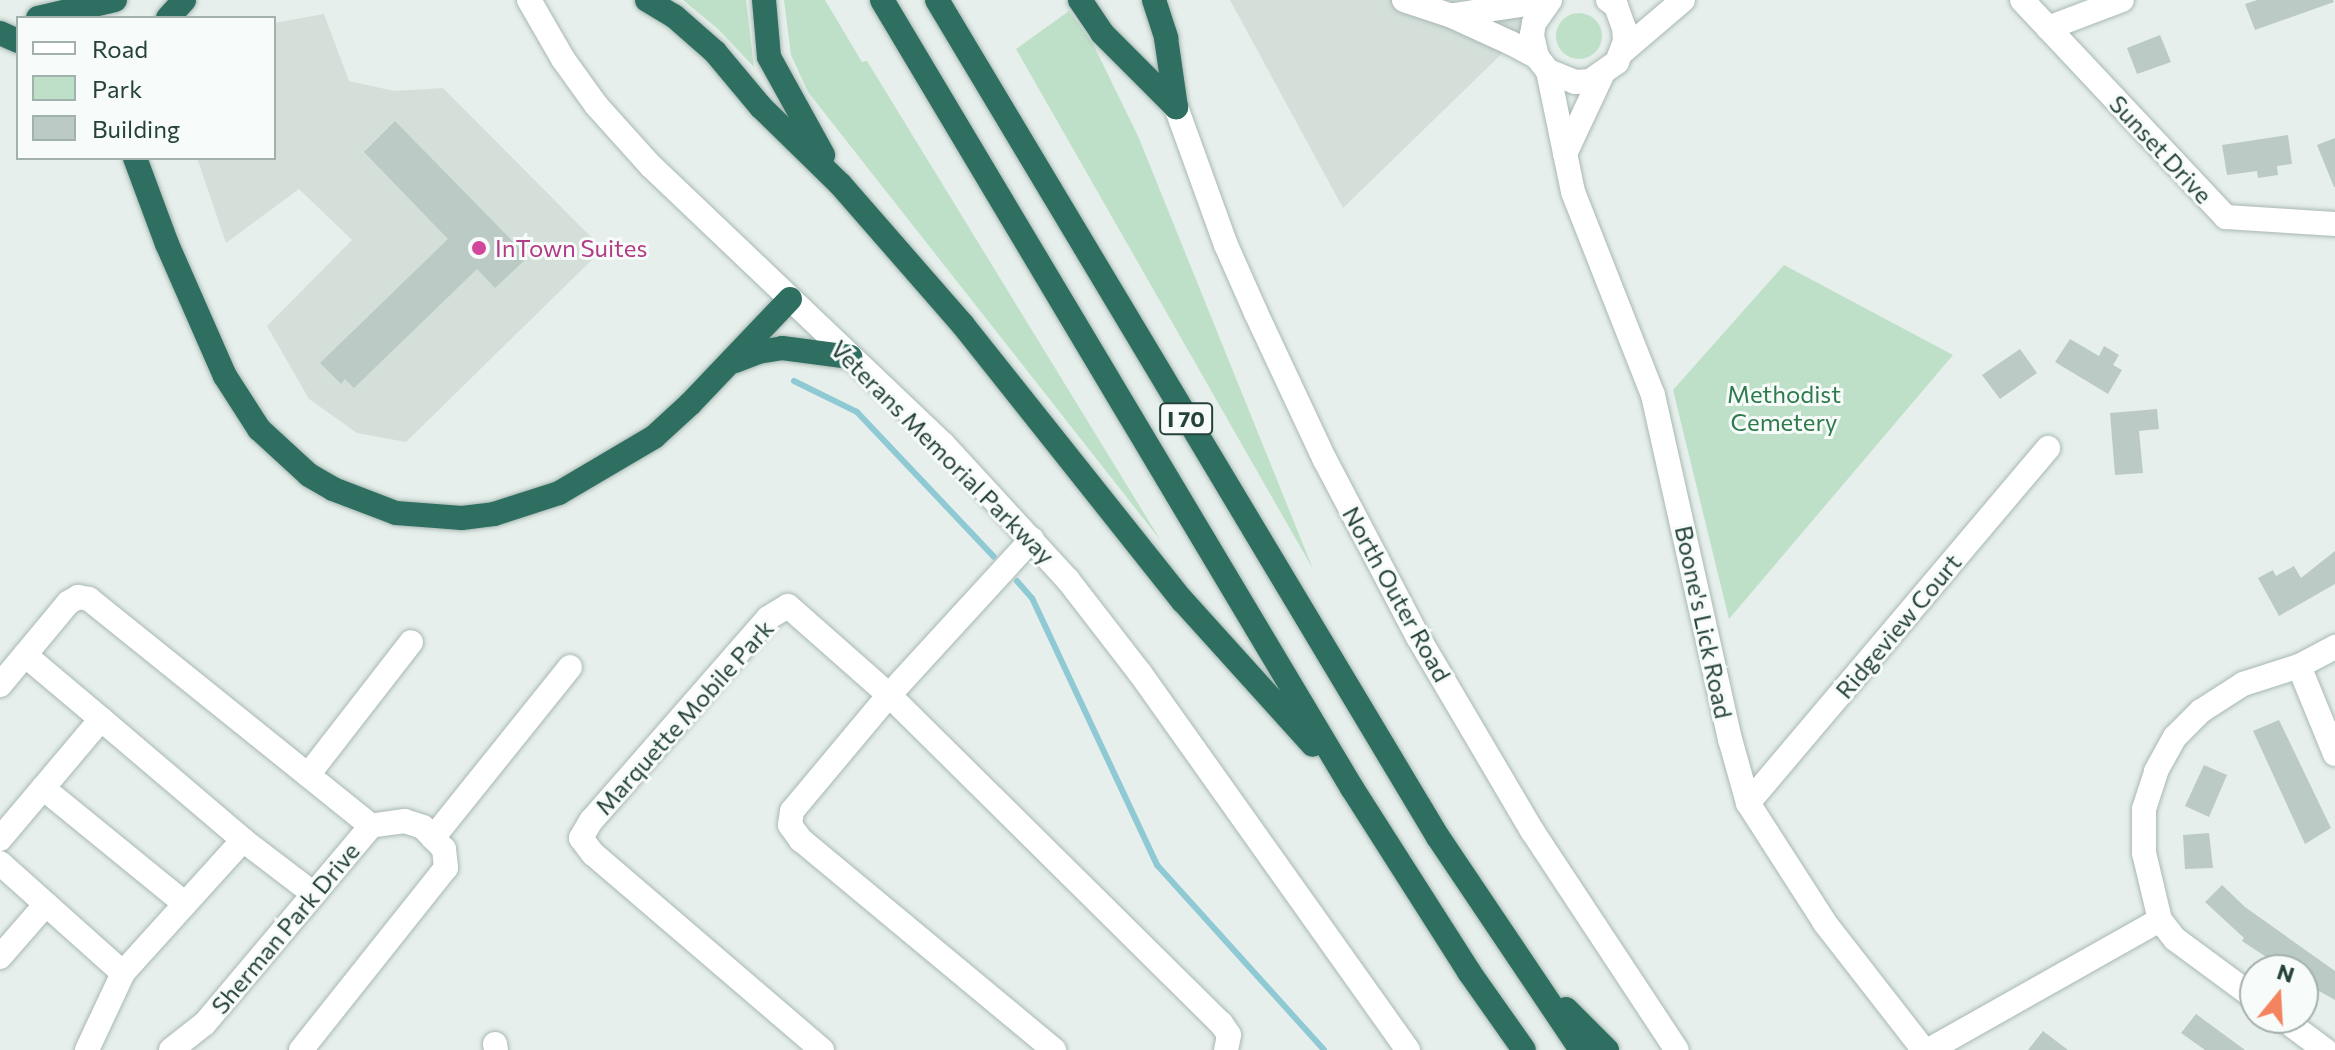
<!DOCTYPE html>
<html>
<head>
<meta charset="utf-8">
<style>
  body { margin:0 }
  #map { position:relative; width:2335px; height:1050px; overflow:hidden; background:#e6efeb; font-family:Commissioner,sans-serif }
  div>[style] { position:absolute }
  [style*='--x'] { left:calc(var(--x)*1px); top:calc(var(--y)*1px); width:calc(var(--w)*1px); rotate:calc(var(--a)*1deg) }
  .built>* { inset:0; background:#d4dfda }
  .green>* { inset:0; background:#bfe0c8 }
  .round { border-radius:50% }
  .stream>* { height:6px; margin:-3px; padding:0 3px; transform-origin:3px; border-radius:3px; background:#8ec9d4 }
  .building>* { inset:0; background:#bbcac4 }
  .roads { filter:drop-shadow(0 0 2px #a8b8b2) drop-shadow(0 0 2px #a8b8b2) }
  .minor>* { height:24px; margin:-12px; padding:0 12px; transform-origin:12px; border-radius:12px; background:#fff }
  .highway>* { height:24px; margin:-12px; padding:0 12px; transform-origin:12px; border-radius:12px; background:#2f6f62 }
  .dots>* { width:22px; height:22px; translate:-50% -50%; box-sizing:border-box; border:4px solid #f7fbf9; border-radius:50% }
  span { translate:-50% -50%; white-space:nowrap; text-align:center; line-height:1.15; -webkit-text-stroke:6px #f7fbf9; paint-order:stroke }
  .shield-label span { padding:2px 6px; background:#f7fbf9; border:2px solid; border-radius:6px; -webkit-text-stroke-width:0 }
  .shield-label { font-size:22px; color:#24423a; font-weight:700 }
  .street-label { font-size:24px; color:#24423a }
  .hotel-label { font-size:24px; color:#b23c85 }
  .left { translate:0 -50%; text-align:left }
  .park-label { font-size:24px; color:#2d7a4b }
  .legend { position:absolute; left:16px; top:16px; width:260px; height:144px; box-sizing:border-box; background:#f7fbf9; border:2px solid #a3b1ad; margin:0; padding:10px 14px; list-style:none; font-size:24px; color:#24423a }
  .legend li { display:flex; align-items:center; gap:16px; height:40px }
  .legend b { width:40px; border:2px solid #a3b1ad }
  .north { position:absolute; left:2239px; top:954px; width:80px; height:80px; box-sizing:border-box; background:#f7fbf9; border:2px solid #a3b1ad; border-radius:50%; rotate:18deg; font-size:22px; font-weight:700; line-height:32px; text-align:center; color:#24423a }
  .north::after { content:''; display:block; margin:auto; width:28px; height:36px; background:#f4845f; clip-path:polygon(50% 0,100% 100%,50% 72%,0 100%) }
</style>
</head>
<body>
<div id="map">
  <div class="built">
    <i style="clip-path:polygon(1230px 0,1557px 0,1343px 208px)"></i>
    <i style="clip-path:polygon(324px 14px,349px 81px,394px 91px,443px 88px,603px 249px,406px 442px,357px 433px,309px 399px,267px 326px,352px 240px,299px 189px,226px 243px,197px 158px,274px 158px,274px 23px)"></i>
  </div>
  <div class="green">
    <i style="clip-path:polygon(683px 0,746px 0,754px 67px,718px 29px)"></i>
    <i style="clip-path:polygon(784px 0,825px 0,862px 62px,867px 61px,1161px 541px,808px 92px,791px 55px)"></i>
    <i style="clip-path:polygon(1069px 11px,1093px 44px,1138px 136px,1313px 569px,1016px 49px)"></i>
    <i class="round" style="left:1556px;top:13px;width:46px;height:46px"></i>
    <i style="clip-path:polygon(1784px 265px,1953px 355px,1729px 619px,1673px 390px)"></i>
  </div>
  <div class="stream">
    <i style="--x:794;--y:381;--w:70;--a:26.2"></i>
    <i style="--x:857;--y:412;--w:199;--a:46.6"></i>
    <i style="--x:1017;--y:581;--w:23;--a:49"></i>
    <i style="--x:1032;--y:598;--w:295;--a:64.9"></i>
    <i style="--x:1157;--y:865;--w:249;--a:47.9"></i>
  </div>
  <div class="building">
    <i style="clip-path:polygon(2257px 0,2333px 0,2334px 2px,2255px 30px,2245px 4px)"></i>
    <i style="clip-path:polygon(2160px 35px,2171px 62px,2137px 74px,2127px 48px)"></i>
    <i style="clip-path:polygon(395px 121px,528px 257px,495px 288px,477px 269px,354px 388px,345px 379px,341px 384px,320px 363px,448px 239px,364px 152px)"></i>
    <i style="clip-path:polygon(2288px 135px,2292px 164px,2277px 166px,2278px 175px,2258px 178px,2257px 171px,2227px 175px,2222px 145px)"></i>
    <i style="clip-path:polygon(2335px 138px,2335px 187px,2334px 187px,2317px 145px)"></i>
    <i style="clip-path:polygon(2070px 339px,2099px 356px,2104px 346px,2119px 355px,2113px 365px,2122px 370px,2108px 394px,2055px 362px)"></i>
    <i style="clip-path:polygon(2020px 349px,2037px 373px,2000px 399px,1982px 375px)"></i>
    <i style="clip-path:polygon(2157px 409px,2159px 429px,2139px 431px,2143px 473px,2115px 475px,2110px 413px)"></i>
    <i style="clip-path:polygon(2335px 551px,2335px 584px,2279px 616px,2258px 578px,2273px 570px,2276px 576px,2294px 566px,2301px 578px)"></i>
    <i style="clip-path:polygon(2279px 720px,2331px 828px,2305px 844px,2253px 731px)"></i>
    <i style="clip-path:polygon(2204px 765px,2227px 775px,2209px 817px,2185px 806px)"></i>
    <i style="clip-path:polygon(2209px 833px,2213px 868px,2185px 869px,2183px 835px)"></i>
    <i style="clip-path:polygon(2222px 885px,2245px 907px,2335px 971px,2335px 1000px,2303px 982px,2303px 970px,2286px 970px,2242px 941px,2244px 938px,2205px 902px)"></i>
    <i style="clip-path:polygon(2196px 1014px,2245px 1050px,2205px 1050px,2181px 1033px)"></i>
    <i style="clip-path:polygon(2043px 1031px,2068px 1050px,2028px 1050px)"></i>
  </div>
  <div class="roads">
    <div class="minor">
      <i style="--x:529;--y:0;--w:68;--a:60"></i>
      <i style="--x:563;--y:59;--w:57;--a:54.3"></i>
      <i style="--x:596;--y:105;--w:82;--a:48"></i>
      <i style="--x:651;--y:166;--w:403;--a:43.6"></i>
      <i style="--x:943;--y:444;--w:185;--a:47.4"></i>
      <i style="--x:1068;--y:580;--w:118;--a:52.3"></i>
      <i style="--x:1140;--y:673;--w:463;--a:54.6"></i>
      <i style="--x:1404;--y:0;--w:51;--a:18.4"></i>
      <i style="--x:1452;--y:16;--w:65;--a:24.6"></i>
      <i style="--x:1511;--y:43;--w:30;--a:28"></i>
      <i style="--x:1537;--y:57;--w:18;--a:52"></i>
      <i style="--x:1548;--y:71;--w:124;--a:78.3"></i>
      <i style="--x:1573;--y:192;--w:218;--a:68.5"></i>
      <i style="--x:1653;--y:395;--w:353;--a:77.4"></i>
      <i style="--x:1730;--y:739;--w:66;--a:74.3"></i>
      <i style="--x:1748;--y:803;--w:143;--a:57.3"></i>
      <i style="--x:1825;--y:923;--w:161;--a:52.1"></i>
      <i style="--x:2022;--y:0;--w:298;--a:46.8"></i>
      <i style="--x:2226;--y:217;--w:109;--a:3.7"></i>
      <i style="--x:1454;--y:15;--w:95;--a:-8.5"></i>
      <i style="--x:2048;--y:28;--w:79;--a:-20.7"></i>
      <i style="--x:1622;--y:52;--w:80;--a:-40.4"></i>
      <i style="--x:1537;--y:57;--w:23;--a:-103"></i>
      <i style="--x:1532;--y:35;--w:12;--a:-81"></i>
      <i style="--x:1534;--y:23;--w:28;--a:-55"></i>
      <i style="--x:1548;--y:71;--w:29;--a:22"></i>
      <i style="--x:1575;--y:82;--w:15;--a:-4"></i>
      <i style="--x:1590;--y:81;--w:33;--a:-35"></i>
      <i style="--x:1617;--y:62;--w:22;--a:-69"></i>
      <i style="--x:1625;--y:41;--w:13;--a:-94"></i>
      <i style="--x:1624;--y:28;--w:23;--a:-110"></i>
      <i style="--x:1616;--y:6;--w:10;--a:-143"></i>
      <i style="--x:1176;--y:107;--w:147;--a:70.1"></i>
      <i style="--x:1226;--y:245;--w:74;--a:66.2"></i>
      <i style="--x:1256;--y:313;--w:162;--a:64.9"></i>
      <i style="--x:1325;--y:460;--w:200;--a:62.3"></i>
      <i style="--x:1418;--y:637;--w:226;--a:59.5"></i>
      <i style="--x:1533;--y:832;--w:261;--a:56.6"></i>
      <i style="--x:1565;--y:154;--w:85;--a:-64.9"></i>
      <i style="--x:1032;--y:539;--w:212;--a:132.5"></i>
      <i style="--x:889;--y:695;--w:151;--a:129.9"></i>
      <i style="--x:792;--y:811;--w:14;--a:98"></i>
      <i style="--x:790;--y:825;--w:19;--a:54"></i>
      <i style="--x:801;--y:840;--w:329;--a:39.7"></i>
      <i style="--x:25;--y:655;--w:99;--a:40.1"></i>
      <i style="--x:2299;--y:666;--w:95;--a:67.8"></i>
      <i style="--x:0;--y:685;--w:107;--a:-50.3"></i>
      <i style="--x:68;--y:603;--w:12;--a:-31"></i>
      <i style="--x:78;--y:597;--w:11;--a:10"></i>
      <i style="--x:89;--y:599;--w:362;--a:38.8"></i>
      <i style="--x:371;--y:826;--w:259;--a:130.1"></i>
      <i style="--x:204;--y:1024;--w:42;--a:141.8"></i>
      <i style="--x:308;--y:775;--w:168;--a:-52.2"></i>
      <i style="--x:43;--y:788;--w:183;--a:39.2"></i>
      <i style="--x:1748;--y:803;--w:465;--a:-49.8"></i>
      <i style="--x:433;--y:838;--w:219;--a:-51.3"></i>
      <i style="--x:0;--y:839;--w:157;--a:-49.9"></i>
      <i style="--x:101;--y:719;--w:187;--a:40.4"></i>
      <i style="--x:243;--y:840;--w:179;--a:132.1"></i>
      <i style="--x:123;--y:973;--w:85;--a:115.1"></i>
      <i style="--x:243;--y:840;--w:89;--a:37.3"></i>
      <i style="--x:0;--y:863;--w:165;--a:41.8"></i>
      <i style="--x:2160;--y:920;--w:24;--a:52"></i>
      <i style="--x:2175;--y:939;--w:99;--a:36.4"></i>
      <i style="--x:0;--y:957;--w:70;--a:-49"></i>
      <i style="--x:2282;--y:1018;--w:54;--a:36.7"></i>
      <i style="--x:495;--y:1044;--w:6;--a:81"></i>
      <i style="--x:301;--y:1050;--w:233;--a:-51.5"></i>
      <i style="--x:446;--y:868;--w:19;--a:-96"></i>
      <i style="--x:444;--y:849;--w:30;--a:-134"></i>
      <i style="--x:423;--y:827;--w:19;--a:-162"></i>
      <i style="--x:405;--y:821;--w:34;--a:172"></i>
      <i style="--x:822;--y:1050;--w:301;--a:-139.4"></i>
      <i style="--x:593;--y:854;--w:20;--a:-127"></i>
      <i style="--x:581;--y:838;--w:20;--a:-60"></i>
      <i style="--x:591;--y:821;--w:269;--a:-48.9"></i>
      <i style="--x:768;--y:618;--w:23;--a:-31"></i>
      <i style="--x:788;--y:606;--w:135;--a:41.4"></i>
      <i style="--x:889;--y:695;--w:467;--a:44.7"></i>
      <i style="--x:1221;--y:1023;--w:14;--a:56"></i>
      <i style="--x:1229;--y:1035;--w:15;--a:101"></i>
      <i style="--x:1929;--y:1050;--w:265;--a:-29.4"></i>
      <i style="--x:2160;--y:920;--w:69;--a:-103.4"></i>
      <i style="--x:2144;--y:853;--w:44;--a:-90"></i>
      <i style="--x:2144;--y:809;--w:40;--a:-72"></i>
      <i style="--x:2156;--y:771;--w:39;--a:-61"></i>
      <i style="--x:2175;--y:737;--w:37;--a:-45"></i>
      <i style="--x:2201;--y:711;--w:50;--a:-32.7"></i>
      <i style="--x:2243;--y:684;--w:59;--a:-17.8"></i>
      <i style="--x:2299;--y:666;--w:41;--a:-27.8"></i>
    </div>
    <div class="highway">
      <i style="--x:647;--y:0;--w:31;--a:31"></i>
      <i style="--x:674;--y:16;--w:55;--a:41.3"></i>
      <i style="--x:715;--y:52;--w:72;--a:50.1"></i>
      <i style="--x:761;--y:107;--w:110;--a:44.3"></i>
      <i style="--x:840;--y:184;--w:187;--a:48.9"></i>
      <i style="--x:963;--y:325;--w:352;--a:51.5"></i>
      <i style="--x:1182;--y:600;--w:195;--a:47.9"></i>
      <i style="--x:764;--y:0;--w:57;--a:85"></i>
      <i style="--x:769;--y:57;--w:112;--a:61.1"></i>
      <i style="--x:882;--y:0;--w:918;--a:59.19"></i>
      <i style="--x:1352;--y:788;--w:218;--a:57.5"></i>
      <i style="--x:1469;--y:972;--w:95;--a:54.8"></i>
      <i style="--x:937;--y:0;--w:975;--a:59.1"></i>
      <i style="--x:1438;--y:837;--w:257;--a:56.1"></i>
      <i style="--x:1080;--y:0;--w:40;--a:56"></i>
      <i style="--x:1102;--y:33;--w:105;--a:45"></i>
      <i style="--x:1154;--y:0;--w:40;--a:72"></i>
      <i style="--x:1166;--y:38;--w:70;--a:81.8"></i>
      <i style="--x:38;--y:18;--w:79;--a:-13.2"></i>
      <i style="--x:168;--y:18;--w:24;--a:-48"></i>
      <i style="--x:0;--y:33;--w:20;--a:24"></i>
      <i style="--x:135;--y:158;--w:92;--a:69.6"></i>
      <i style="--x:167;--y:244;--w:144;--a:66.3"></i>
      <i style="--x:225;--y:376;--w:63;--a:57.3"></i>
      <i style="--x:259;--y:429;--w:68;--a:42.6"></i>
      <i style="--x:309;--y:475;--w:28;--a:30"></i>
      <i style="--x:333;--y:489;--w:67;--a:20.9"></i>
      <i style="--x:396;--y:513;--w:66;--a:4.3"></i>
      <i style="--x:462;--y:518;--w:32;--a:-7"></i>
      <i style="--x:494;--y:514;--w:68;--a:-17.9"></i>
      <i style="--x:559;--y:493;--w:110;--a:-30.5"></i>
      <i style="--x:654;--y:437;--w:49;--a:-42.5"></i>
      <i style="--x:690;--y:404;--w:145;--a:-46.4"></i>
      <i style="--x:735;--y:361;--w:25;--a:-21"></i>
      <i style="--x:758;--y:352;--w:24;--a:-9"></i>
      <i style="--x:782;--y:348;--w:69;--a:7.5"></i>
      <i style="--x:1566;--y:1009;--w:58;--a:45"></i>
    </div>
  </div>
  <div class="dots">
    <i style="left:479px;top:248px;background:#d1479c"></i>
  </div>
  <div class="shield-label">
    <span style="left:1186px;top:419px">I 70</span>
  </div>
  <div class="street-label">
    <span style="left:2161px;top:149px;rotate:47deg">Sunset Drive</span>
    <span style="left:943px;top:452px;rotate:45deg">Veterans Memorial Parkway</span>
    <span style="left:1397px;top:594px;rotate:61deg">North Outer Road</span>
    <span style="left:1704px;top:622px;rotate:78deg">Boone's Lick Road</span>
    <span style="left:1898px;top:626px;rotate:-50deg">Ridgeview Court</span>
    <span style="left:684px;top:717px;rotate:-48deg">Marquette Mobile Park</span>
    <span style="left:285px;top:928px;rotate:-50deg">Sherman Park Drive</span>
  </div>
  <div class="hotel-label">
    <span class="left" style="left:495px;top:248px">InTown Suites</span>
  </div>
  <div class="park-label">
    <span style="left:1784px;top:408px">Methodist<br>Cemetery</span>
  </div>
  <ul class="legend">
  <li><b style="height:10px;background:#fff"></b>Road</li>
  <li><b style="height:22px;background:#bfe0c8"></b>Park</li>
  <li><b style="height:22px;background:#bbcac4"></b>Building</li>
  </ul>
  <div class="north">N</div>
</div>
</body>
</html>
